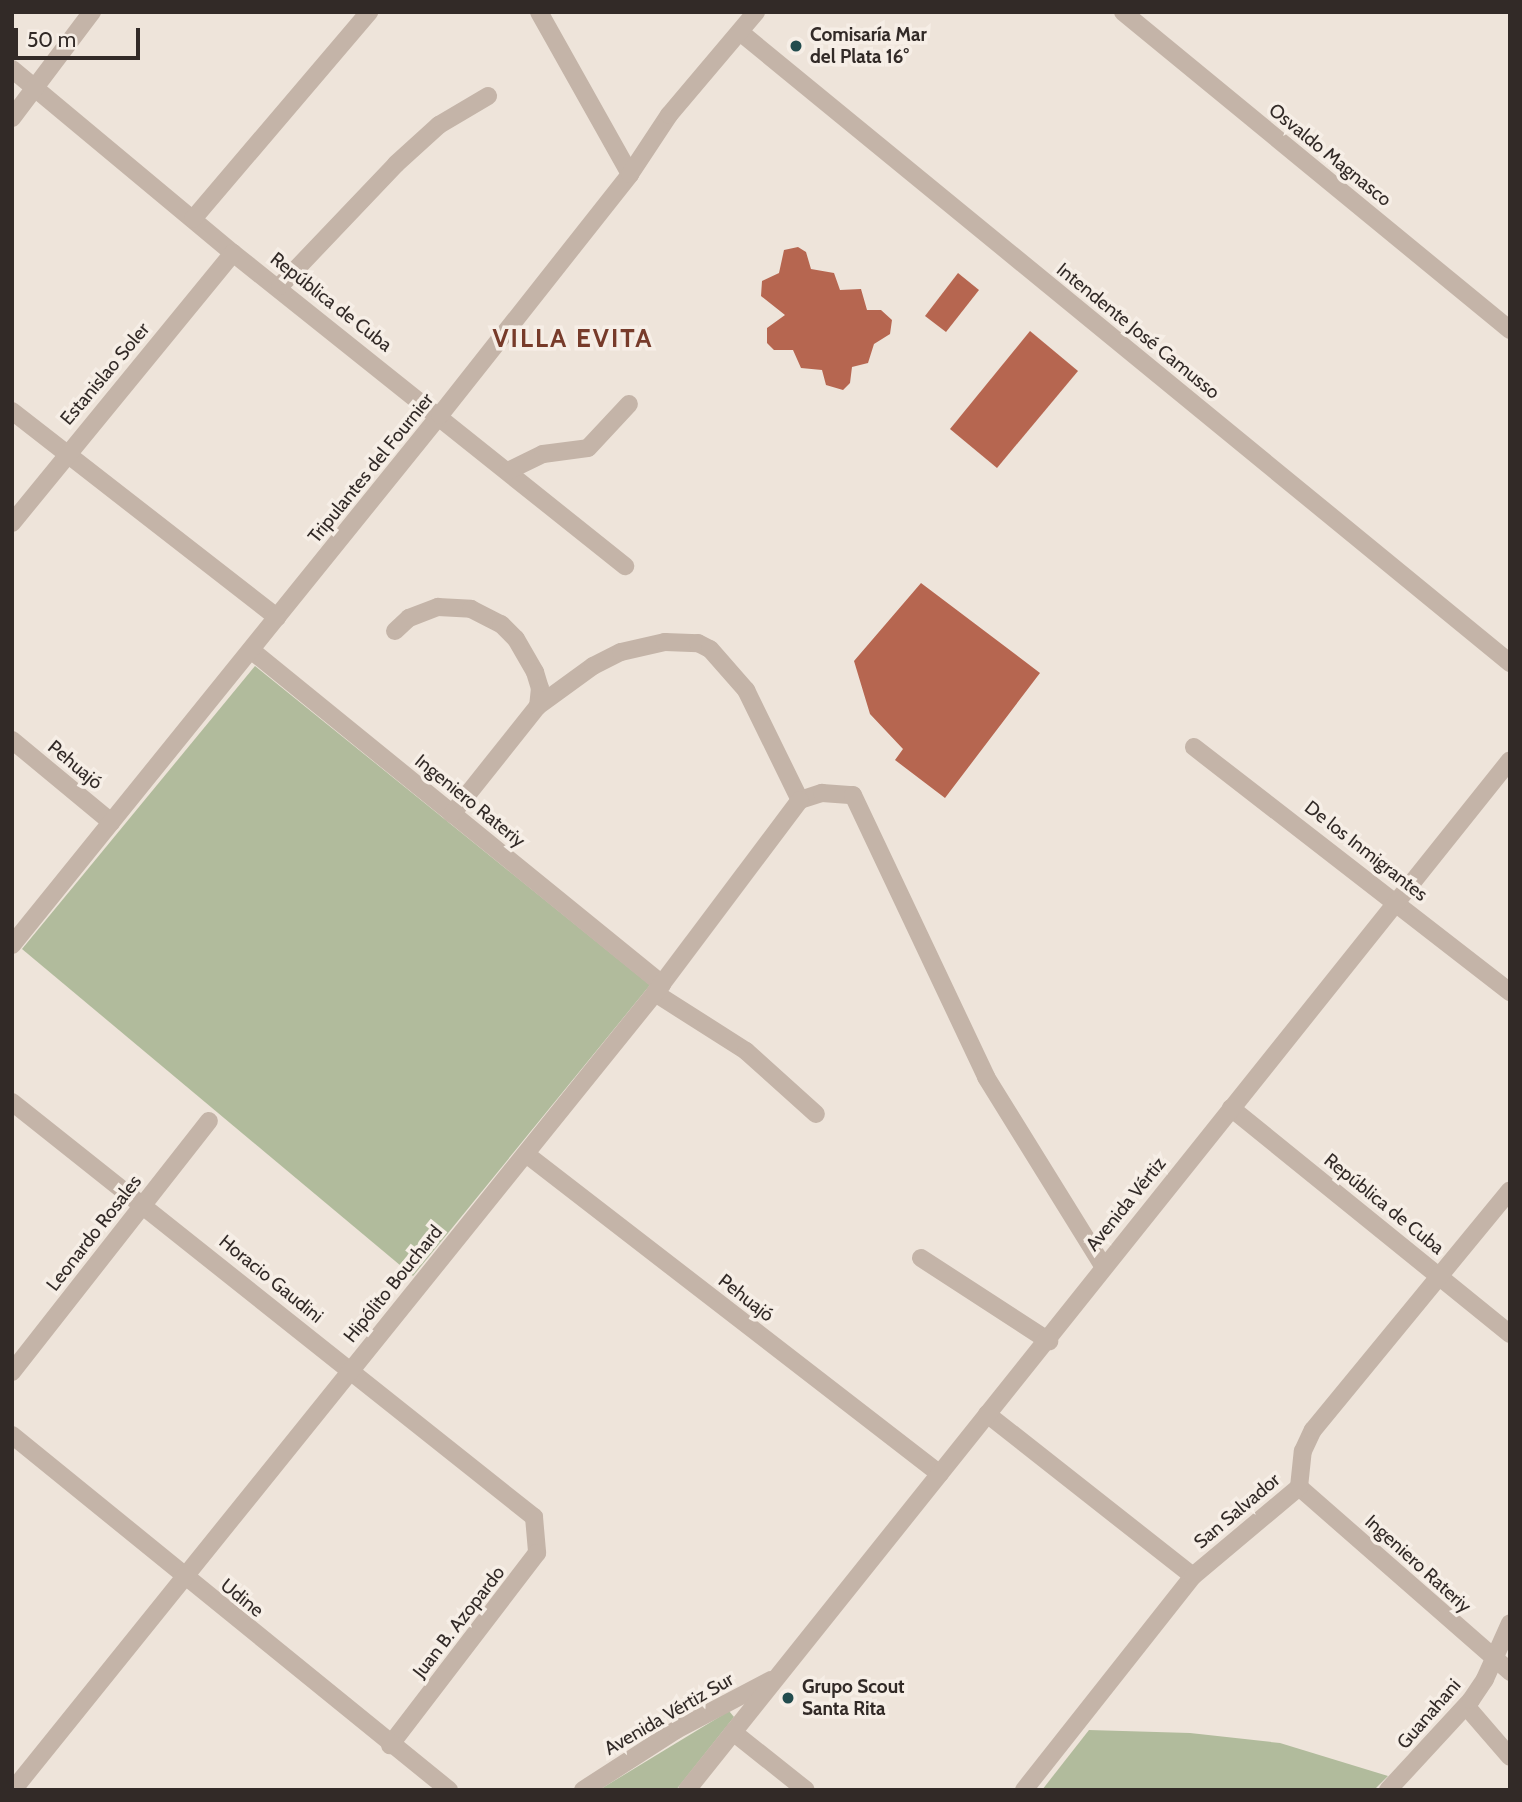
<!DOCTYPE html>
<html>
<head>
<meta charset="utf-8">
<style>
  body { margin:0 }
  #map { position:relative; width:1522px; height:1802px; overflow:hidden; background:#eee4da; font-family:Cabin,sans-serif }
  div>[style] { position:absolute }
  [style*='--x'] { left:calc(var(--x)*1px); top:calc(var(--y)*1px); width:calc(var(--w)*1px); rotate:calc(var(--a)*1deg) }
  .green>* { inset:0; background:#b1bb9c }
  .building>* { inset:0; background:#b66650 }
  .minor>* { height:18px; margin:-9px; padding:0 9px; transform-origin:9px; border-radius:9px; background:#c4b4a8 }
  .dots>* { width:19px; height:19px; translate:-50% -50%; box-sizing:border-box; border:4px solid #f6eee6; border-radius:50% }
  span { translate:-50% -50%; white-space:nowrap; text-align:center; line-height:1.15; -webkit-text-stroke:7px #f6eee6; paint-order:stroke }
  .poi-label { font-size:19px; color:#322a27; font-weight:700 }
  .left { translate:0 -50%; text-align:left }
  .street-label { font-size:19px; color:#322a27 }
  .district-label { font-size:26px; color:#773b2a; font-weight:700; letter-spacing:2px }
  .frame { position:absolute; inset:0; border:14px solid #322a27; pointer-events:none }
  .scale { position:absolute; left:14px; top:28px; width:126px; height:32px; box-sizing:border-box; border:4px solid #322a27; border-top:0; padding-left:9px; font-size:21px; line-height:24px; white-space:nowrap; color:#322a27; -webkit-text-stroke:5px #f6eee6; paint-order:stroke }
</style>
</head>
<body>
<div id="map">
  <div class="green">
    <i style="clip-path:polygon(255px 666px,650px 985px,413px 1276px,22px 949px)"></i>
    <i style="clip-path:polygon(729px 1711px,734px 1717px,676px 1790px,599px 1790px)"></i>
    <i style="clip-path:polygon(1089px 1730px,1190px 1733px,1280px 1743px,1388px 1776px,1374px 1790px,1042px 1790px)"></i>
  </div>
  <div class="building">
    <i style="clip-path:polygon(798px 247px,806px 252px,811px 269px,834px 273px,840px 290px,861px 289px,867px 310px,881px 310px,892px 320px,890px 334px,874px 344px,868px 363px,852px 367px,850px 383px,843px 390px,826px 385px,822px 370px,801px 368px,793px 350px,774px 350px,767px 343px,767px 328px,785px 315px,761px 296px,762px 281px,779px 273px,784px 250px)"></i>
    <i style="clip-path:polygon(958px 273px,979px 290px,946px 332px,925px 316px)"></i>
    <i style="clip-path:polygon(1030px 331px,1078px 371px,997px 468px,950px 429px)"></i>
    <i style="clip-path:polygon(921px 583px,1040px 673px,945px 798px,895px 760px,903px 749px,870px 714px,854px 661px)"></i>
  </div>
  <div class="minor">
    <i style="--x:539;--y:12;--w:186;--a:60.7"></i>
    <i style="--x:1123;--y:12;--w:501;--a:39.41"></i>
    <i style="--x:740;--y:32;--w:996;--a:39.33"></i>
    <i style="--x:12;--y:69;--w:288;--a:39.8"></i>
    <i style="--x:233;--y:253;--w:502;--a:38.61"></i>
    <i style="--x:12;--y:118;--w:133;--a:-53"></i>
    <i style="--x:193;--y:219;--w:272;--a:-49.6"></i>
    <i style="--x:280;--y:286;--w:168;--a:-46.4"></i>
    <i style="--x:396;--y:164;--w:58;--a:-42.2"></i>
    <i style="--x:439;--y:125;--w:57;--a:-30.6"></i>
    <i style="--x:12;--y:411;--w:336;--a:37.9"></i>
    <i style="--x:508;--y:471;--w:39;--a:-26"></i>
    <i style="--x:543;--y:454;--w:45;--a:-7.6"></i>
    <i style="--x:588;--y:448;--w:60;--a:-47"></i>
    <i style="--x:12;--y:523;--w:349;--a:-50.7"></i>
    <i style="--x:395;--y:631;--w:19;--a:-43"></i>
    <i style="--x:409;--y:618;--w:31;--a:-21"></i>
    <i style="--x:438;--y:607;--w:33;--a:3"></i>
    <i style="--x:471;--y:609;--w:34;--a:27"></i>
    <i style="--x:501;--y:624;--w:21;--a:45"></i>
    <i style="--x:516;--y:639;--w:38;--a:60"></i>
    <i style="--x:535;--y:672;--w:17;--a:73"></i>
    <i style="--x:540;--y:688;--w:18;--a:96"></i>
    <i style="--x:251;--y:650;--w:530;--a:39.1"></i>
    <i style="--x:12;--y:740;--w:129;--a:39.6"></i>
    <i style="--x:1194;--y:747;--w:400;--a:37.8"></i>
    <i style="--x:800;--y:800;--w:23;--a:-18"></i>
    <i style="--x:822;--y:793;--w:31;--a:4"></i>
    <i style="--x:853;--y:795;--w:312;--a:64.7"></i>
    <i style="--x:986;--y:1077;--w:222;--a:58.2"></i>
    <i style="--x:452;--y:814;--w:138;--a:-51.5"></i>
    <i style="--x:538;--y:706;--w:68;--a:-36"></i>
    <i style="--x:593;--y:666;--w:31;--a:-27"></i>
    <i style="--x:621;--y:652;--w:45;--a:-12.8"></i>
    <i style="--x:665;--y:642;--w:33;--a:2"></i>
    <i style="--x:698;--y:643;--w:13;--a:27"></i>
    <i style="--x:710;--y:649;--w:55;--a:48.7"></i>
    <i style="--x:746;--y:690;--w:123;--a:63.9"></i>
    <i style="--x:12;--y:945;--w:681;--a:-51.08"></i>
    <i style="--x:440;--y:415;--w:307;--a:-51.7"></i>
    <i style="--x:630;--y:174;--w:71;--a:-56.5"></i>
    <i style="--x:669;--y:115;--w:135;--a:-49.8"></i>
    <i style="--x:655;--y:993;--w:108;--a:32.5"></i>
    <i style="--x:746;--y:1051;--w:94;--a:42"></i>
    <i style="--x:12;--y:1102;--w:667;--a:38.49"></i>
    <i style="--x:534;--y:1517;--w:36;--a:85"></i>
    <i style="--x:537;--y:1553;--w:242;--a:127.4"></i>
    <i style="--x:1231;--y:1108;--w:359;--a:39"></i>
    <i style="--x:526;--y:1154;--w:523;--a:37.7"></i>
    <i style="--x:921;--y:1258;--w:153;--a:33"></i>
    <i style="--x:12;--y:1372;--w:319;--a:-51.9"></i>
    <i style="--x:987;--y:1414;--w:262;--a:38.2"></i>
    <i style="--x:12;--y:1435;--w:563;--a:39.09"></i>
    <i style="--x:1299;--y:1487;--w:281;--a:41.2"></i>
    <i style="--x:1466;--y:1706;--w:67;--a:49.2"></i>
    <i style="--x:733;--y:1732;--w:93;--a:38.5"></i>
    <i style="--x:13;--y:1790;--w:1023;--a:-51.15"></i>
    <i style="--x:655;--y:993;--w:241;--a:-53.1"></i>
    <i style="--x:583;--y:1790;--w:111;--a:-32.8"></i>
    <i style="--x:676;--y:1730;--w:107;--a:-27.8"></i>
    <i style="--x:687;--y:1790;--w:1318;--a:-51.37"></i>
    <i style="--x:1024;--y:1790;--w:273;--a:-51.7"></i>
    <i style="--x:1193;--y:1576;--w:138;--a:-40"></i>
    <i style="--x:1299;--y:1487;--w:36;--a:-84"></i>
    <i style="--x:1303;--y:1451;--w:23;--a:-65"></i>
    <i style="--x:1313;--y:1430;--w:310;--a:-50.6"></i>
    <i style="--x:1388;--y:1790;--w:122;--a:-47.3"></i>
    <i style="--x:1471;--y:1700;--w:25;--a:-56"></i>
    <i style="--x:1485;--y:1679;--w:61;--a:-65.9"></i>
  </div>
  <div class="dots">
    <i style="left:796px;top:46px;background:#224c4e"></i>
    <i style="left:788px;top:1698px;background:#224c4e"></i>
  </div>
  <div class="poi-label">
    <span class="left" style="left:810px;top:46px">Comisaría Mar<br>del Plata 16°</span>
    <span class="left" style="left:802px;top:1698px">Grupo Scout<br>Santa Rita</span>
  </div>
  <div class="street-label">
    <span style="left:1330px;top:155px;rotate:39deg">Osvaldo Magnasco</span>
    <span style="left:331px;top:302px;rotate:38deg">República de Cuba</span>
    <span style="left:1138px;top:331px;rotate:39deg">Intendente José Camusso</span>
    <span style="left:105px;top:374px;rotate:-50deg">Estanislao Soler</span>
    <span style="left:371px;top:468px;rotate:-51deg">Tripulantes del Fournier</span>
    <span style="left:75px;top:765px;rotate:40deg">Pehuajó</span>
    <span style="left:470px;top:801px;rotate:39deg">Ingeniero Rateriy</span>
    <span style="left:1366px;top:851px;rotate:38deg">De los Inmigrantes</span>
    <span style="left:1126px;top:1204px;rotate:-51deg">Avenida Vértiz</span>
    <span style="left:1384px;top:1204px;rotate:39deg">República de Cuba</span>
    <span style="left:94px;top:1233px;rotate:-52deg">Leonardo Rosales</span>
    <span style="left:271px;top:1279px;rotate:39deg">Horacio Gaudini</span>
    <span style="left:393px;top:1284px;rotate:-51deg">Hipólito Bouchard</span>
    <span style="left:746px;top:1298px;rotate:38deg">Pehuajó</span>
    <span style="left:1237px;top:1511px;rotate:-40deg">San Salvador</span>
    <span style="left:1418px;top:1564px;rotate:42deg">Ingeniero Rateriy</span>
    <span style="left:242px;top:1598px;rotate:39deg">Udine</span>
    <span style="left:459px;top:1622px;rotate:-52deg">Juan B. Azopardo</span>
    <span style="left:669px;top:1714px;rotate:-30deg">Avenida Vértiz Sur</span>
    <span style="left:1429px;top:1714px;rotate:-49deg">Guanahani</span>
  </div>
  <div class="district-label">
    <span style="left:573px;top:339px">VILLA EVITA</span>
  </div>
  <div class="frame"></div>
  <div class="scale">50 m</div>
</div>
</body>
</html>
